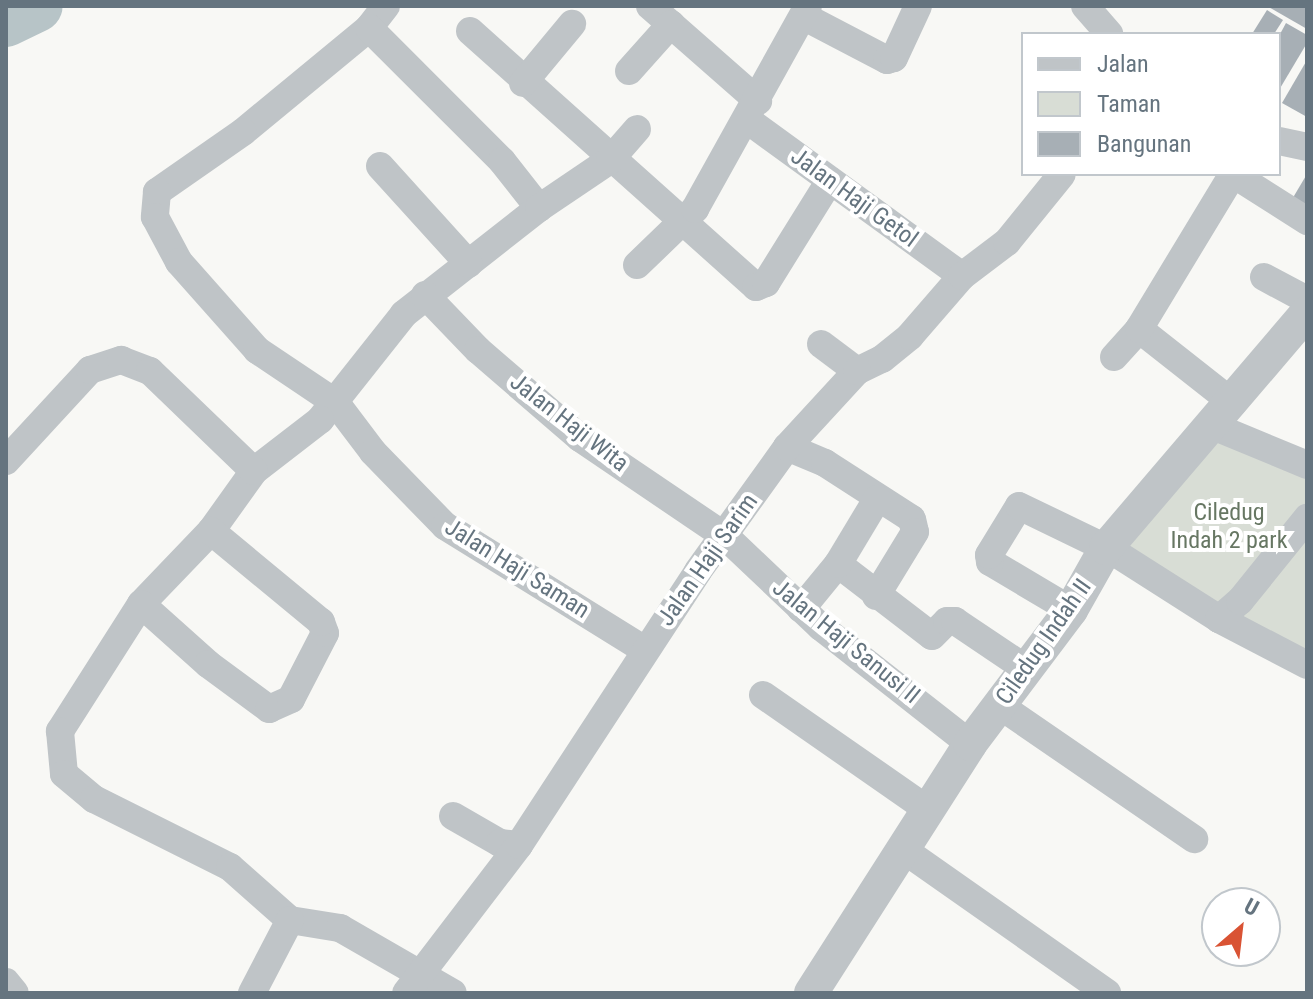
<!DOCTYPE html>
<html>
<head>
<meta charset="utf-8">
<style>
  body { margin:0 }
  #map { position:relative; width:1313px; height:999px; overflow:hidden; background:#f8f8f5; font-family:"Roboto Condensed",sans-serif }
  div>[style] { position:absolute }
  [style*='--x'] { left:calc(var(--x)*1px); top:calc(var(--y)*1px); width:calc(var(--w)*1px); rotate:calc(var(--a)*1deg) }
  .green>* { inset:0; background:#d8ddd5 }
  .river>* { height:52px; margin:-26px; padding:0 26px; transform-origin:26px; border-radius:26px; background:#b7c4c7 }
  .building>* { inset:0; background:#a7afb5 }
  .minor>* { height:28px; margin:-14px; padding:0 14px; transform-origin:14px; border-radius:14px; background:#bfc4c7 }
  .tertiary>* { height:34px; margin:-17px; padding:0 17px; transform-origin:17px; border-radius:17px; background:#bfc4c7 }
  span { translate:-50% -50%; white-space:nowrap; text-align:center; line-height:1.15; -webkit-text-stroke:8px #fff; paint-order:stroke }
  .street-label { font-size:24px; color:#65747f }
  .park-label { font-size:24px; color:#677763 }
  .frame { position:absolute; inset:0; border:8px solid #65747f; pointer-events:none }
  .legend { position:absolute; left:1021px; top:32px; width:260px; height:144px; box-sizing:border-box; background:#fff; border:2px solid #c1c7cc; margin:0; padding:10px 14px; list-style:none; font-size:24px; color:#65747f }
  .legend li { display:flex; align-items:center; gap:16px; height:40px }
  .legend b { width:40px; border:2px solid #c1c7cc }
  .north { position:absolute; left:1201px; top:887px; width:80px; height:80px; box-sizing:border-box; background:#fff; border:2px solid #c1c7cc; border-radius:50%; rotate:28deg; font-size:22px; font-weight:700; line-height:32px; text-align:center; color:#65747f }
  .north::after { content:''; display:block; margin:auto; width:28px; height:36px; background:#d95334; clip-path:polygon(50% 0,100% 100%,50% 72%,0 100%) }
</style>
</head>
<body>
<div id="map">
  <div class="green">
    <i style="clip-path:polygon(1213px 426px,1307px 475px,1307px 662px,1114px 552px)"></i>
  </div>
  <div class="river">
    <i style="--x:6;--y:21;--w:34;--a:-26"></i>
  </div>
  <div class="building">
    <i style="clip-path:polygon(1267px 6px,1307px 6px,1307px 29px)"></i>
    <i style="clip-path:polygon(1267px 10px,1283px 20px,1274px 34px,1252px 34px)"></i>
    <i style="clip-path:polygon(1286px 23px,1307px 35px,1307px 43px,1279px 90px,1279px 36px)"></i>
    <i style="clip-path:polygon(1307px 60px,1307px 117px,1282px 103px)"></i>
    <i style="clip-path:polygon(1307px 174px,1307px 210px,1291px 201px)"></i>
  </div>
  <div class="minor">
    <i style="--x:386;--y:6;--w:28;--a:128"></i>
    <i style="--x:369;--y:28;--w:163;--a:140.5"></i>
    <i style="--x:243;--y:132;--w:105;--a:145.1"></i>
    <i style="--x:157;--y:192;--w:25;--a:95"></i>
    <i style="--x:155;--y:217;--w:51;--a:61.9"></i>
    <i style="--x:179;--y:262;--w:118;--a:48.4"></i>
    <i style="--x:257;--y:350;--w:95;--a:33.9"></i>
    <i style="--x:336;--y:403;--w:61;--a:52.9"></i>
    <i style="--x:373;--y:452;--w:103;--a:45.8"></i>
    <i style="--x:445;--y:526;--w:235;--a:31.8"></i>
    <i style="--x:650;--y:6;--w:144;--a:41.3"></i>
    <i style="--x:1085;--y:6;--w:37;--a:49"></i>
    <i style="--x:803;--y:16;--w:95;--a:27.6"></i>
    <i style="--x:887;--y:60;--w:7;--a:-16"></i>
    <i style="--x:894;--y:58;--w:57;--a:-65.2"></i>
    <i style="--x:369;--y:28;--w:188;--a:45"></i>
    <i style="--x:502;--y:161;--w:60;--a:51.8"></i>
    <i style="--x:539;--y:208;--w:172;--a:141.9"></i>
    <i style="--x:404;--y:314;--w:135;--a:128.4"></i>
    <i style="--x:320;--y:420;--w:83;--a:142.3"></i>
    <i style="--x:254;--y:471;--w:74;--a:125.6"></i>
    <i style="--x:211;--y:531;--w:101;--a:133.8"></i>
    <i style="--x:141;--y:604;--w:151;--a:122.5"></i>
    <i style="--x:60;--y:731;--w:43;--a:84.7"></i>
    <i style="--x:64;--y:774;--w:39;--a:40"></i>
    <i style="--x:94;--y:799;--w:152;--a:26.6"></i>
    <i style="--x:230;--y:867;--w:80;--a:41.5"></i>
    <i style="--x:290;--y:920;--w:51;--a:9.1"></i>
    <i style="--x:340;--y:928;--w:130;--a:29.9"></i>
    <i style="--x:470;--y:31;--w:384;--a:41.8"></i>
    <i style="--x:756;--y:287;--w:11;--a:-22"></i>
    <i style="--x:766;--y:283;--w:121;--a:-58.1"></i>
    <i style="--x:629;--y:71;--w:63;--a:-48.2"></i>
    <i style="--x:523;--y:83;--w:77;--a:-50.3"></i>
    <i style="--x:746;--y:119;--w:267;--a:36"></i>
    <i style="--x:1279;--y:141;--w:29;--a:12"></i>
    <i style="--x:380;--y:166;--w:132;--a:47.8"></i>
    <i style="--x:1233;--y:174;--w:88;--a:32.4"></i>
    <i style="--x:539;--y:208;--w:86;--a:-34.1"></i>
    <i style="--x:610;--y:160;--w:41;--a:-48.9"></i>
    <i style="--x:637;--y:265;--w:81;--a:-44"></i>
    <i style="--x:695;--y:209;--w:232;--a:-60.9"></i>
    <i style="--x:1264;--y:277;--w:49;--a:28.1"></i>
    <i style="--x:425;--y:295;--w:76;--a:46.1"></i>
    <i style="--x:478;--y:350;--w:135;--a:40.8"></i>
    <i style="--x:580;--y:438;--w:175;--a:34.1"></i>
    <i style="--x:725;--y:536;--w:132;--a:43.5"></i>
    <i style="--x:821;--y:627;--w:189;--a:38.1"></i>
    <i style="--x:1139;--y:329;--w:120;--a:38.2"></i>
    <i style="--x:821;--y:344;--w:45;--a:36.9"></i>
    <i style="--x:1114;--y:357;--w:38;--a:-48"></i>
    <i style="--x:1139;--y:329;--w:181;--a:-58.8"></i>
    <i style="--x:1213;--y:426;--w:102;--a:22.5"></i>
    <i style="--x:787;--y:447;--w:41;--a:22.8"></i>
    <i style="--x:825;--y:463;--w:103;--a:32.8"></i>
    <i style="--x:912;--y:519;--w:13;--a:77"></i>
    <i style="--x:915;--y:532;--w:75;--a:121.4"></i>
    <i style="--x:6;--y:461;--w:124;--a:-47.3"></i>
    <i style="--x:90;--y:370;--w:33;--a:-18"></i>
    <i style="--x:121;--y:360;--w:31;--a:21"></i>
    <i style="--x:150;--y:371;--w:144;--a:43.9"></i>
    <i style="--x:838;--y:564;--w:118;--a:37.5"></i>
    <i style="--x:932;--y:636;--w:21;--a:-45"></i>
    <i style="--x:947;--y:621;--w:8;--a:0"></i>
    <i style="--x:955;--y:621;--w:88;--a:33.9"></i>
    <i style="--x:141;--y:604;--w:90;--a:41.8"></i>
    <i style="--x:208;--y:664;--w:76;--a:36.4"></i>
    <i style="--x:269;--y:709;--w:24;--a:-24"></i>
    <i style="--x:291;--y:699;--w:74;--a:-62.7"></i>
    <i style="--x:325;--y:633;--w:12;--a:-110"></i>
    <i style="--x:321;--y:622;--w:143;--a:-140.4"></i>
    <i style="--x:801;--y:609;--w:58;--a:-50.6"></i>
    <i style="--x:838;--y:564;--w:76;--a:-59"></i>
    <i style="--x:1071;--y:610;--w:94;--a:-149.3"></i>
    <i style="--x:990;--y:562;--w:7;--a:-98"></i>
    <i style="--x:989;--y:555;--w:57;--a:-58.5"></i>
    <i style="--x:1019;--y:506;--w:106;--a:25.8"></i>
    <i style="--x:1114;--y:552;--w:125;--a:32.5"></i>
    <i style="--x:1219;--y:619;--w:99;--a:27.6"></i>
    <i style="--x:1219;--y:619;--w:28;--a:-41"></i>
    <i style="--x:1240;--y:601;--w:107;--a:-51.1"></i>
    <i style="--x:763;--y:695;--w:200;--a:34.8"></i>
    <i style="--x:999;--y:705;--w:237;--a:34.5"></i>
    <i style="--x:453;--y:816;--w:54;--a:29.9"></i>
    <i style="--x:500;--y:843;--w:19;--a:6"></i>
    <i style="--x:901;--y:848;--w:252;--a:35.1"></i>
    <i style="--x:6;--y:982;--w:14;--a:51"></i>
    <i style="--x:252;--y:993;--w:82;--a:-62.5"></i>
    <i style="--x:406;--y:993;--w:186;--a:-52.6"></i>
    <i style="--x:519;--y:845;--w:327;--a:-56.8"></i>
    <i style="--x:698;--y:571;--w:153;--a:-54.3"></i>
    <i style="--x:787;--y:447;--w:103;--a:-47.4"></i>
    <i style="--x:857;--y:371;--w:28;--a:-26"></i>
    <i style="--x:882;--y:359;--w:36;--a:-39"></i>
    <i style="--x:910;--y:336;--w:79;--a:-49.1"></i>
    <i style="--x:962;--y:276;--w:56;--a:-37.1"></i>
    <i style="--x:1007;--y:242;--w:87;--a:-51"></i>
  </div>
  <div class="tertiary">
    <i style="--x:811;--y:993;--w:295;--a:-57.4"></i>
    <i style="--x:970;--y:744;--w:168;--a:-53"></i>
    <i style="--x:1071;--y:610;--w:71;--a:-60.6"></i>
    <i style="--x:1106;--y:548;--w:309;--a:-49.5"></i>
  </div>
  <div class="street-label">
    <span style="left:854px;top:198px;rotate:36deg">Jalan Haji Getol</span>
    <span style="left:569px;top:423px;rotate:38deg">Jalan Haji Wita</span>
    <span style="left:708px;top:560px;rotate:-55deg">Jalan Haji Sarim</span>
    <span style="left:517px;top:569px;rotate:32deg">Jalan Haji Saman</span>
    <span style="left:846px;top:642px;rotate:39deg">Jalan Haji Sanusi II</span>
    <span style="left:1044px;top:642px;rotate:-55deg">Ciledug Indah II</span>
  </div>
  <div class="park-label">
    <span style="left:1229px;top:527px">Ciledug<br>Indah 2 park</span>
  </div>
  <div class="frame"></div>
  <ul class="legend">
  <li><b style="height:10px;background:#bfc4c7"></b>Jalan</li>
  <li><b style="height:22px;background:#d8ddd5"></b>Taman</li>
  <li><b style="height:22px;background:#a7afb5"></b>Bangunan</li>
  </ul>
  <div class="north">U</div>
</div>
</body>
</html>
